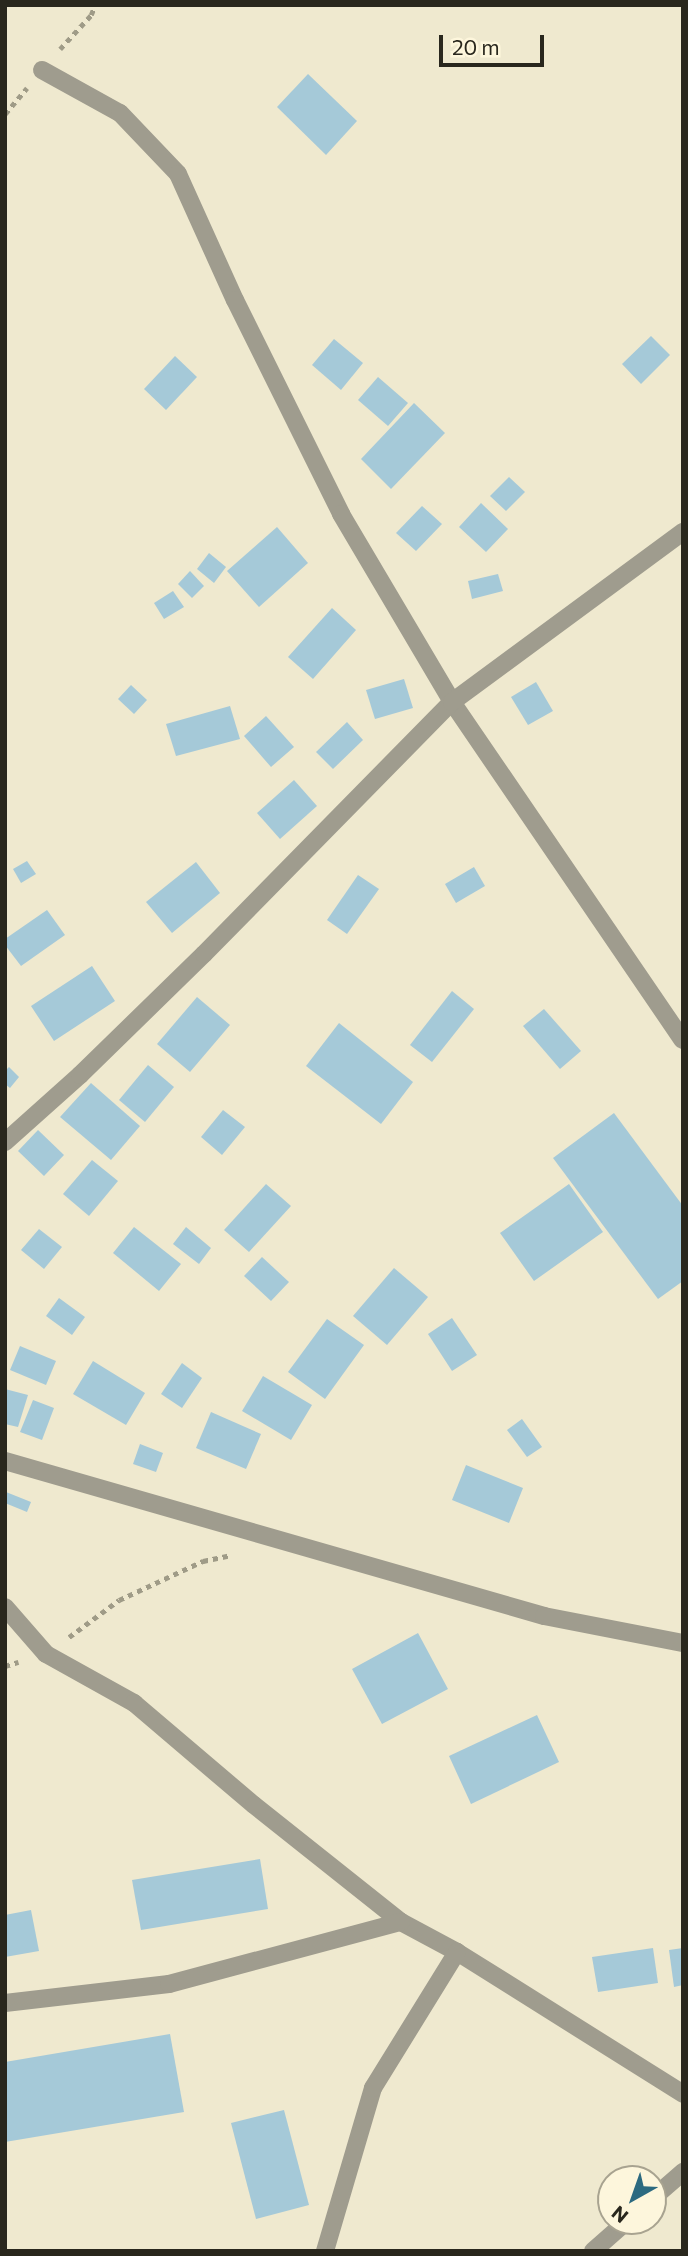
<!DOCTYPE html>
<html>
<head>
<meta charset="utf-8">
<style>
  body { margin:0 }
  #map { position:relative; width:688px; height:2256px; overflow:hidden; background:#efe9cf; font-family:Commissioner,sans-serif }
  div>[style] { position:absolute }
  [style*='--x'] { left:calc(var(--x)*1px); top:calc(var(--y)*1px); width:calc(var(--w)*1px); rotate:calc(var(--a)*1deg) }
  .building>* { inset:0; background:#a5c9d8 }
  .path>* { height:4.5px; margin-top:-2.25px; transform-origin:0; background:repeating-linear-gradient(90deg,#9f9b87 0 5px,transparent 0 10px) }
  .minor>* { height:18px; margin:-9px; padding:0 9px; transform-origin:9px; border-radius:9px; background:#9f9c8e }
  span { translate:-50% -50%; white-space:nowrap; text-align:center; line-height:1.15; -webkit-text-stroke:5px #fdf6dc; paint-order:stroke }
  .frame { position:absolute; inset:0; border:7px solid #29271d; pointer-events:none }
  .north { position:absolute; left:597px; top:2165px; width:70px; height:70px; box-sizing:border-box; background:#fdf6dc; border:2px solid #a8a390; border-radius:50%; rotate:220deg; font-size:19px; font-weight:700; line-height:28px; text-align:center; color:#29271d }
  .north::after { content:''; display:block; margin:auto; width:24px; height:32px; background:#2c6a80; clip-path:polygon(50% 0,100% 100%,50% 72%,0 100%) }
  .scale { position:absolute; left:439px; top:35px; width:105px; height:32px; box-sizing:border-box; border:4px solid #29271d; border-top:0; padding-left:9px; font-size:21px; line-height:24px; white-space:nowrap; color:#29271d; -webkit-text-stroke:5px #fdf6dc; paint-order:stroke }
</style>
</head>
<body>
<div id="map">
  <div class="building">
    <i style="clip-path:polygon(308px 74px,357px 121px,326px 155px,277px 107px)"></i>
    <i style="clip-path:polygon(651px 336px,670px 355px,641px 384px,622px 364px)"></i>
    <i style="clip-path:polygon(334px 339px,363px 363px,341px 390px,312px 365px)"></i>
    <i style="clip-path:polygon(175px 356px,197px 377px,166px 410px,144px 389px)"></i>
    <i style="clip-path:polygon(378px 377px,408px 403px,388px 426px,358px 400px)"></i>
    <i style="clip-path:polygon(414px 403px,445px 433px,391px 489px,361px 459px)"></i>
    <i style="clip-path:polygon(509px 477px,525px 492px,506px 511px,490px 496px)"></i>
    <i style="clip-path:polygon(481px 503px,508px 529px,486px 552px,459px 527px)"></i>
    <i style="clip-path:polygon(422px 506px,442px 524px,416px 551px,396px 533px)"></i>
    <i style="clip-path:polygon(277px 527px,308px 563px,259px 607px,227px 571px)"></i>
    <i style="clip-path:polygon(209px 553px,226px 567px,214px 583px,197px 569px)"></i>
    <i style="clip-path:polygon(190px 571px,204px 586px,192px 598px,178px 584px)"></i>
    <i style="clip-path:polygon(498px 574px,503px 591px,472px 599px,468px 581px)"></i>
    <i style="clip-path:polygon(173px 591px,184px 607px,164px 619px,154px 603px)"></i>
    <i style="clip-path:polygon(332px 608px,356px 630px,313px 679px,288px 657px)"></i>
    <i style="clip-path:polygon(404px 679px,413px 708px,375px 719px,366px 690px)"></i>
    <i style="clip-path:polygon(536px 682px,553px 711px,528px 725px,511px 697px)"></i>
    <i style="clip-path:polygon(131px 685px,147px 700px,134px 714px,118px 699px)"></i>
    <i style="clip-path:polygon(230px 706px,240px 739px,176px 756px,166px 724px)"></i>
    <i style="clip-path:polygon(266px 716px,294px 747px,271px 767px,244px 736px)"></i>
    <i style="clip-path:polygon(347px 722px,363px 740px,333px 769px,316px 752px)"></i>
    <i style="clip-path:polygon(294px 780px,317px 806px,280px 839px,257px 813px)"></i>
    <i style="clip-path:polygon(27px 861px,36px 874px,21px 883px,13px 869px)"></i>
    <i style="clip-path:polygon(196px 862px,220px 893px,172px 933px,146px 902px)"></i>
    <i style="clip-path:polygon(474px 867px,485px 886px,456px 903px,445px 884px)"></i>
    <i style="clip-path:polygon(358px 875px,379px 889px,347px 934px,327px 920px)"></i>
    <i style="clip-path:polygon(47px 910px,65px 935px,21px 966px,5px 945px,5px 939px)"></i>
    <i style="clip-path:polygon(92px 966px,115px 1001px,54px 1041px,31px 1006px)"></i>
    <i style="clip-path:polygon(452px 991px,474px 1009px,432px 1062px,410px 1045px)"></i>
    <i style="clip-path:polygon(197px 997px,230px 1025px,190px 1072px,157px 1044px)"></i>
    <i style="clip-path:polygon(544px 1009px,581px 1051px,560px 1069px,523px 1026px)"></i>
    <i style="clip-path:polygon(339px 1023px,413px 1082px,381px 1124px,306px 1066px)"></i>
    <i style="clip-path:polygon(148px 1065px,174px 1087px,145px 1122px,119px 1100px)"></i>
    <i style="clip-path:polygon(9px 1067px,19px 1077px,10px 1088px,5px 1084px,5px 1071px)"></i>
    <i style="clip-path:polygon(91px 1083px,140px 1126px,111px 1160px,60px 1117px)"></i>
    <i style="clip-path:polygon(223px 1110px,245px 1127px,222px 1155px,201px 1137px)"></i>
    <i style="clip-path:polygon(614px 1113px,683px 1206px,683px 1281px,658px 1299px,553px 1158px)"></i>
    <i style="clip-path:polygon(38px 1130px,64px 1155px,44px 1176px,18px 1151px)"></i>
    <i style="clip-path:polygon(92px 1160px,118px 1181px,89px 1216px,63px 1194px)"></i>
    <i style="clip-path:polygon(266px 1184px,291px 1206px,249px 1252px,224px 1230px)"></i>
    <i style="clip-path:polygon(569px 1184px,603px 1232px,534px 1281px,500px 1233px)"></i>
    <i style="clip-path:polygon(134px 1227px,181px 1264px,159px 1291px,113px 1253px)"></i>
    <i style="clip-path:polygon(186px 1227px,211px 1248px,199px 1264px,173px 1244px)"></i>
    <i style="clip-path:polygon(39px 1229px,62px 1247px,44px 1269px,21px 1250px)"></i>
    <i style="clip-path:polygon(262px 1257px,289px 1282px,271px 1301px,244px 1276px)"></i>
    <i style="clip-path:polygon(394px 1268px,428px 1297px,387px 1345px,353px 1316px)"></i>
    <i style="clip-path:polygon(59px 1298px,85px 1317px,72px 1335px,46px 1316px)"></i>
    <i style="clip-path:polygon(452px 1318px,477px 1355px,452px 1371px,428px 1334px)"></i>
    <i style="clip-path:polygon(327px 1319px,364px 1345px,325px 1399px,288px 1372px)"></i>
    <i style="clip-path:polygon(20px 1346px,56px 1361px,46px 1385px,10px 1370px)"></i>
    <i style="clip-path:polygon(93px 1361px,145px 1393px,126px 1425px,73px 1394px)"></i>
    <i style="clip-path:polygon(182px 1363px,202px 1378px,182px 1408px,161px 1394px)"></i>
    <i style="clip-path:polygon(263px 1376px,312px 1405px,291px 1440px,242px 1411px)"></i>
    <i style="clip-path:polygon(5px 1389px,28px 1395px,18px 1427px,5px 1424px)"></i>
    <i style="clip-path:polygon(33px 1400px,54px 1408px,42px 1440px,20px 1432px)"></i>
    <i style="clip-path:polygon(211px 1412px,261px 1434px,246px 1469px,196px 1448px)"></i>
    <i style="clip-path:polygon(522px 1419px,542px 1447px,527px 1457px,507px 1430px)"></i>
    <i style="clip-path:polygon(140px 1444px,163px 1453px,156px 1472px,133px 1464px)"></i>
    <i style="clip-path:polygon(466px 1465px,523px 1488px,509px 1523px,452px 1500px)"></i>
    <i style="clip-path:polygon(6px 1492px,31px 1502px,27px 1512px,5px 1503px)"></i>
    <i style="clip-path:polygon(418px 1633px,448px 1689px,382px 1724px,352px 1669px)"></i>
    <i style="clip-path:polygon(537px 1715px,559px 1762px,471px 1804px,449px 1756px)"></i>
    <i style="clip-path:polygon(260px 1859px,268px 1909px,141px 1930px,132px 1880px)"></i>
    <i style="clip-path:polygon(31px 1910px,39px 1951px,5px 1957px,5px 1915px)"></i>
    <i style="clip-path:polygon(653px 1948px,658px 1983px,598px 1992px,592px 1957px)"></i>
    <i style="clip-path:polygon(683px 1948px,683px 1985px,674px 1987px,669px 1950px)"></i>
    <i style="clip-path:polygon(170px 2034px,184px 2112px,5px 2142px,5px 2062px)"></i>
    <i style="clip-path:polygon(284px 2110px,309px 2205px,256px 2219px,231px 2123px)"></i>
  </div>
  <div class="path">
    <i style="--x:60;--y:49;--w:46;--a:-47.6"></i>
    <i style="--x:91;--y:15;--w:11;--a:-68"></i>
    <i style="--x:5;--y:114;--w:34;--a:-50"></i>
    <i style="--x:69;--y:1637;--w:62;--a:-36.5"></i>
    <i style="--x:119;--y:1600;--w:93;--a:-24.9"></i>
    <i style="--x:203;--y:1561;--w:29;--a:-12"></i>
    <i style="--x:5;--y:1666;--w:14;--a:-17"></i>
  </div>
  <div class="minor">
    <i style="--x:42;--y:70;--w:89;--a:28.9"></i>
    <i style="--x:120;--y:113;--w:84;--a:46.4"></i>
    <i style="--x:178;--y:174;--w:138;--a:65.7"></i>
    <i style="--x:235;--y:300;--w:239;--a:63.6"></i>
    <i style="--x:341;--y:514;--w:218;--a:59.4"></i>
    <i style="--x:452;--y:702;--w:409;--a:55.7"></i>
    <i style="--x:5;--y:1142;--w:101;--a:-41.8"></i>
    <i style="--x:80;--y:1075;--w:173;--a:-44.3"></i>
    <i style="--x:204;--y:954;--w:354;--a:-45.5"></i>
    <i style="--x:452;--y:702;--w:287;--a:-36.4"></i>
    <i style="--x:5;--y:1461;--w:561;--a:16.04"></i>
    <i style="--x:544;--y:1616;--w:142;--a:11"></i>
    <i style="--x:5;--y:1607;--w:62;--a:48.9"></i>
    <i style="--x:46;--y:1654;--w:101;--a:29.1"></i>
    <i style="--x:134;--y:1703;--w:157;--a:40.4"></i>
    <i style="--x:254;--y:1805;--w:188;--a:38.5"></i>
    <i style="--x:401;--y:1922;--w:64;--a:28.2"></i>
    <i style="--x:457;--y:1952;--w:267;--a:32.1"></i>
    <i style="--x:5;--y:2003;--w:165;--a:-6.6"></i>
    <i style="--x:169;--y:1984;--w:240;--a:-15"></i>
    <i style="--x:653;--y:2198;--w:40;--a:-41"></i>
    <i style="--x:325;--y:2251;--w:170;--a:-73.6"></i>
    <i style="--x:373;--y:2088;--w:160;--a:-58.3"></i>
    <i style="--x:593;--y:2251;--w:45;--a:-41.4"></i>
  </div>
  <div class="frame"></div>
  <div class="north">N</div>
  <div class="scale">20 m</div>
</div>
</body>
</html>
